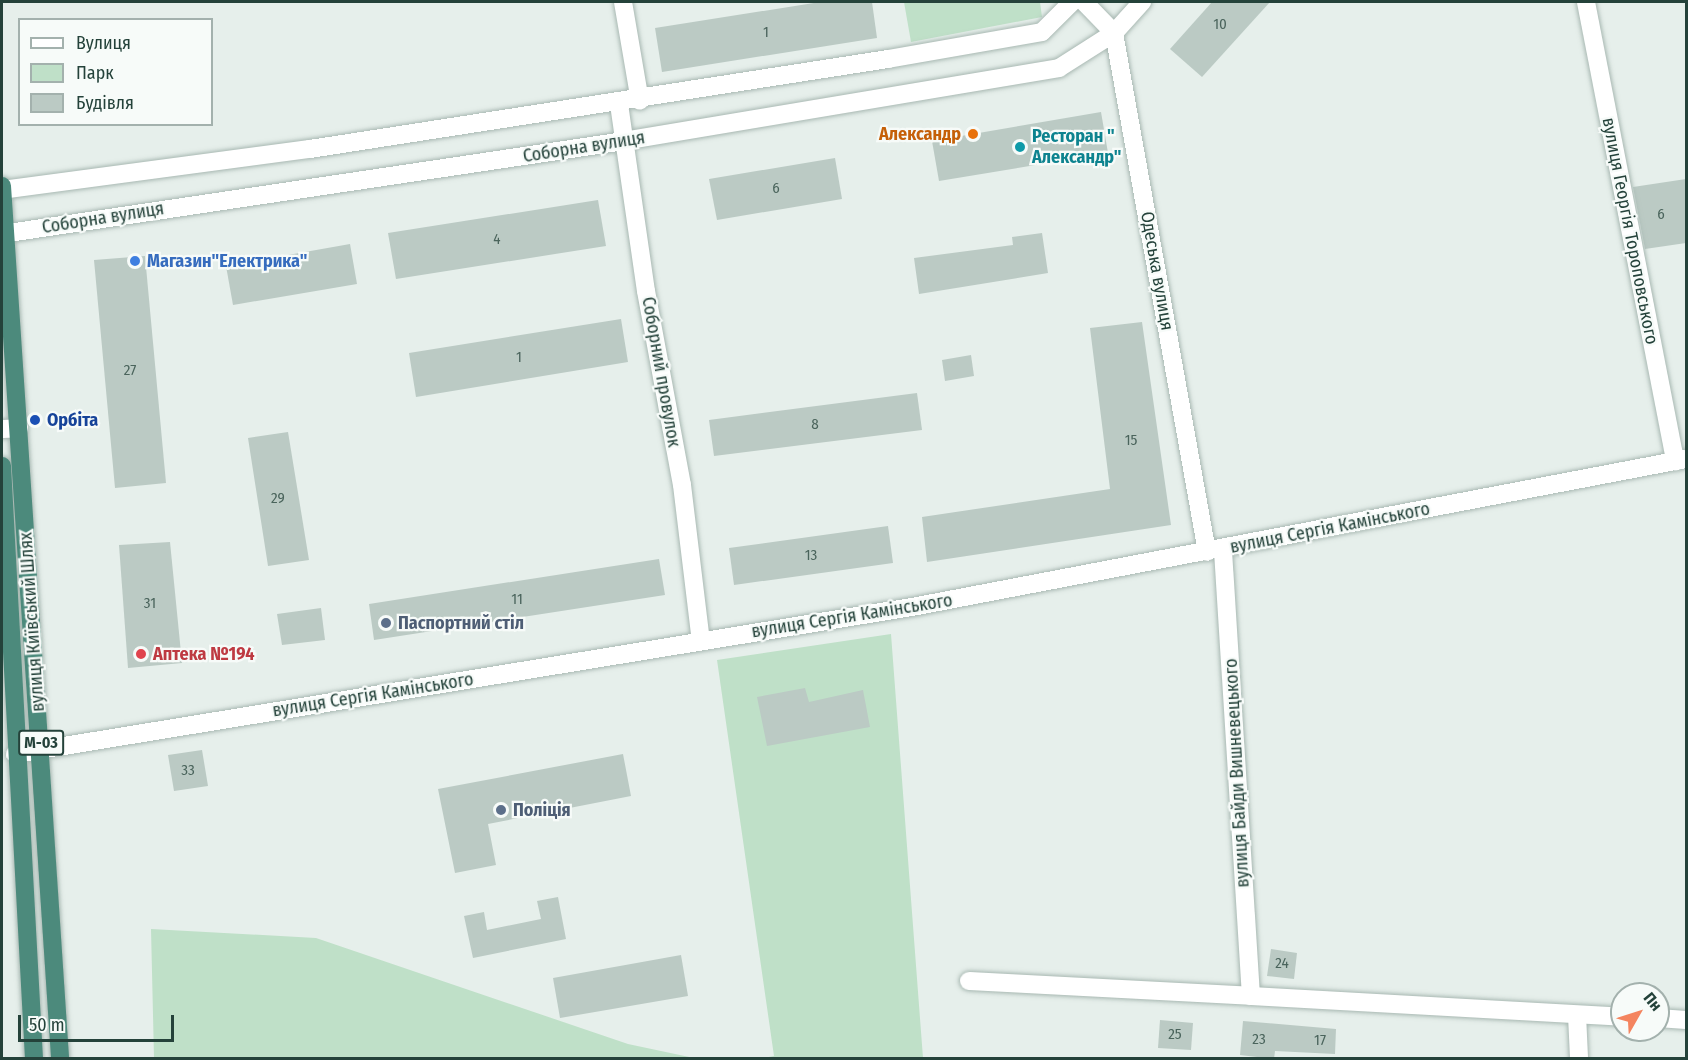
<!DOCTYPE html>
<html>
<head>
<meta charset="utf-8">
<style>
  body { margin:0 }
  #map { position:relative; width:1688px; height:1060px; overflow:hidden; background:#e6efeb; font-family:"Fira Sans Condensed",sans-serif }
  div>[style] { position:absolute }
  [style*='--x'] { left:calc(var(--x)*1px); top:calc(var(--y)*1px); width:calc(var(--w)*1px); rotate:calc(var(--a)*1deg) }
  .green>* { inset:0; background:#bfe0c8 }
  .building>* { inset:0; background:#bbcac4 }
  .roads { filter:drop-shadow(0 0 2px #a8b8b2) drop-shadow(0 0 2px #a8b8b2) }
  .minor>* { height:18px; margin:-9px; padding:0 9px; transform-origin:9px; border-radius:9px; background:#fff }
  .trunk>* { height:18px; margin:-9px; padding:0 9px; transform-origin:9px; border-radius:9px; background:#4c8a7c }
  .dots>* { width:16px; height:16px; translate:-50% -50%; box-sizing:border-box; border:3px solid #f7fbf9; border-radius:50% }
  span { translate:-50% -50%; white-space:nowrap; text-align:center; line-height:1.15; -webkit-text-stroke:4.5px #f7fbf9; paint-order:stroke }
  .number-label { font-size:15px; color:#4a645c }
  .number-label span { -webkit-text-stroke-width:0 }
  .shield-label span { padding:2px 4px; background:#f7fbf9; border:2px solid; border-radius:4px; -webkit-text-stroke-width:0 }
  .shield-label { font-size:16px; color:#24423a; font-weight:700 }
  .food-label { font-size:18px; color:#c56008; font-weight:700 }
  .right { translate:-100% -50%; text-align:right }
  .culture-label { font-size:18px; color:#0d838f; font-weight:700 }
  .left { translate:0 -50%; text-align:left }
  .street-label { font-size:18px; color:#24423a }
  .shop-label { font-size:18px; color:#366cbe; font-weight:700 }
  .transit-label { font-size:18px; color:#164399; font-weight:700 }
  .service-label { font-size:18px; color:#4e5e75; font-weight:700 }
  .health-label { font-size:18px; color:#be3a42; font-weight:700 }
  .frame { position:absolute; inset:0; border:3px solid #24423a; pointer-events:none }
  .legend { position:absolute; left:18px; top:18px; width:195px; height:108px; box-sizing:border-box; background:#f7fbf9; border:2px solid #a3b1ad; margin:0; padding:8px 10px; list-style:none; font-size:18px; color:#24423a }
  .legend li { display:flex; align-items:center; gap:12px; height:30px }
  .legend b { width:30px; border:2px solid #a3b1ad }
  .north { position:absolute; left:1610px; top:982px; width:60px; height:60px; box-sizing:border-box; background:#f7fbf9; border:2px solid #a3b1ad; border-radius:50%; rotate:51deg; font-size:16px; font-weight:700; line-height:24px; text-align:center; color:#24423a }
  .north::after { content:''; display:block; margin:auto; width:21px; height:27px; background:#f4845f; clip-path:polygon(50% 0,100% 100%,50% 72%,0 100%) }
  .scale { position:absolute; left:18px; top:1015px; width:156px; height:27px; box-sizing:border-box; border:3px solid #24423a; border-top:0; padding-left:8px; font-size:18px; line-height:21px; white-space:nowrap; color:#24423a; -webkit-text-stroke:4px #f7fbf9; paint-order:stroke }
</style>
</head>
<body>
<div id="map">
  <div class="green">
    <i style="clip-path:polygon(904px 2px,1040px 2px,1042px 17px,911px 42px)"></i>
    <i style="clip-path:polygon(891px 634px,923px 1058px,763px 1058px,774px 1056px,717px 660px)"></i>
    <i style="clip-path:polygon(151px 929px,316px 938px,628px 1044px,694px 1058px,154px 1058px)"></i>
  </div>
  <div class="building">
    <i style="clip-path:polygon(820px 2px,872px 2px,877px 38px,662px 72px,655px 28px)"></i>
    <i style="clip-path:polygon(1212px 2px,1270px 2px,1202px 77px,1170px 49px)"></i>
    <i style="clip-path:polygon(1101px 112px,1108px 153px,939px 181px,932px 141px)"></i>
    <i style="clip-path:polygon(835px 158px,842px 199px,717px 220px,709px 179px)"></i>
    <i style="clip-path:polygon(1686px 179px,1686px 243px,1645px 249px,1633px 187px)"></i>
    <i style="clip-path:polygon(598px 200px,606px 246px,396px 279px,388px 233px)"></i>
    <i style="clip-path:polygon(1042px 233px,1048px 273px,919px 294px,914px 258px,1013px 245px,1012px 237px)"></i>
    <i style="clip-path:polygon(350px 244px,357px 284px,233px 305px,226px 266px)"></i>
    <i style="clip-path:polygon(145px 256px,166px 483px,115px 488px,94px 260px)"></i>
    <i style="clip-path:polygon(621px 319px,628px 362px,416px 397px,409px 353px)"></i>
    <i style="clip-path:polygon(1142px 322px,1171px 525px,927px 562px,922px 517px,1110px 489px,1090px 328px)"></i>
    <i style="clip-path:polygon(971px 355px,974px 376px,945px 381px,942px 360px)"></i>
    <i style="clip-path:polygon(917px 393px,922px 430px,714px 456px,709px 420px)"></i>
    <i style="clip-path:polygon(288px 432px,309px 560px,268px 566px,248px 438px)"></i>
    <i style="clip-path:polygon(888px 526px,893px 563px,734px 585px,729px 548px)"></i>
    <i style="clip-path:polygon(170px 542px,182px 663px,128px 668px,119px 545px)"></i>
    <i style="clip-path:polygon(659px 559px,665px 595px,374px 640px,369px 604px)"></i>
    <i style="clip-path:polygon(321px 608px,325px 640px,282px 645px,277px 614px)"></i>
    <i style="clip-path:polygon(805px 688px,809px 702px,863px 690px,870px 727px,767px 746px,757px 697px)"></i>
    <i style="clip-path:polygon(202px 750px,208px 786px,174px 791px,168px 755px)"></i>
    <i style="clip-path:polygon(623px 754px,631px 796px,488px 824px,496px 865px,455px 873px,438px 789px)"></i>
    <i style="clip-path:polygon(558px 897px,566px 939px,473px 958px,464px 916px,484px 912px,487px 930px,541px 919px,537px 901px)"></i>
    <i style="clip-path:polygon(1271px 949px,1297px 953px,1294px 979px,1267px 976px)"></i>
    <i style="clip-path:polygon(681px 955px,688px 996px,560px 1018px,553px 978px)"></i>
    <i style="clip-path:polygon(1160px 1020px,1193px 1023px,1191px 1050px,1158px 1048px)"></i>
    <i style="clip-path:polygon(1243px 1021px,1336px 1029px,1335px 1054px,1275px 1051px,1274px 1059px,1240px 1055px)"></i>
  </div>
  <div class="roads">
    <div class="minor">
      <i style="--x:623;--y:2;--w:100;--a:80.3"></i>
      <i style="--x:1084;--y:2;--w:43;--a:45.9"></i>
      <i style="--x:1114;--y:33;--w:527;--a:79.84"></i>
      <i style="--x:1586;--y:2;--w:468;--a:79"></i>
      <i style="--x:619;--y:104;--w:189;--a:81.8"></i>
      <i style="--x:646;--y:291;--w:197;--a:79.5"></i>
      <i style="--x:682;--y:485;--w:157;--a:83.1"></i>
      <i style="--x:2;--y:190;--w:311;--a:-7.6"></i>
      <i style="--x:310;--y:149;--w:585;--a:-8.85"></i>
      <i style="--x:888;--y:59;--w:156;--a:-9.9"></i>
      <i style="--x:1042;--y:32;--w:42;--a:-45"></i>
      <i style="--x:2;--y:234;--w:629;--a:-8.5"></i>
      <i style="--x:624;--y:141;--w:441;--a:-9.5"></i>
      <i style="--x:1059;--y:68;--w:65;--a:-32.5"></i>
      <i style="--x:1114;--y:33;--w:42;--a:-47.9"></i>
      <i style="--x:2;--y:429;--w:17;--a:-3"></i>
      <i style="--x:15;--y:754;--w:909;--a:-9.31"></i>
      <i style="--x:912;--y:607;--w:788;--a:-10.83"></i>
      <i style="--x:969;--y:981;--w:282;--a:3"></i>
      <i style="--x:1251;--y:996;--w:448;--a:-93.6"></i>
      <i style="--x:1251;--y:996;--w:372;--a:3.2"></i>
      <i style="--x:1577;--y:1015;--w:43;--a:87.3"></i>
      <i style="--x:1658;--y:1018;--w:28;--a:4"></i>
    </div>
    <div class="trunk">
      <i style="--x:2;--y:186;--w:874;--a:86.19"></i>
      <i style="--x:2;--y:466;--w:593;--a:86.91"></i>
    </div>
  </div>
  <div class="dots">
    <i style="left:973px;top:134px;background:#e8710a"></i>
    <i style="left:1020px;top:147px;background:#0f9aa8"></i>
    <i style="left:135px;top:261px;background:#3f7fe0"></i>
    <i style="left:35px;top:420px;background:#1a4fb4"></i>
    <i style="left:386px;top:623px;background:#5c6f8a"></i>
    <i style="left:141px;top:654px;background:#e0444e"></i>
    <i style="left:501px;top:810px;background:#5c6f8a"></i>
  </div>
  <div class="number-label">
    <span style="left:1220px;top:25px">10</span>
    <span style="left:766px;top:33px">1</span>
    <span style="left:776px;top:189px">6</span>
    <span style="left:1661px;top:215px">6</span>
    <span style="left:497px;top:240px">4</span>
    <span style="left:519px;top:358px">1</span>
    <span style="left:130px;top:371px">27</span>
    <span style="left:815px;top:425px">8</span>
    <span style="left:1131px;top:441px">15</span>
    <span style="left:278px;top:499px">29</span>
    <span style="left:811px;top:556px">13</span>
    <span style="left:517px;top:600px">11</span>
    <span style="left:150px;top:604px">31</span>
    <span style="left:188px;top:771px">33</span>
    <span style="left:1282px;top:964px">24</span>
    <span style="left:1175px;top:1035px">25</span>
    <span style="left:1259px;top:1040px">23</span>
    <span style="left:1320px;top:1041px">17</span>
  </div>
  <div class="shield-label">
    <span style="left:41px;top:743px">М-03</span>
  </div>
  <div class="food-label">
    <span class="right" style="left:961px;top:134px">Александр</span>
  </div>
  <div class="culture-label">
    <span class="left" style="left:1032px;top:147px">Ресторан "<br>Александр"</span>
  </div>
  <div class="street-label">
    <span style="left:584px;top:147px;rotate:-9deg">Соборна вулиця</span>
    <span style="left:103px;top:218px;rotate:-9deg">Соборна вулиця</span>
    <span style="left:1630px;top:231px;rotate:79deg">вулиця Георгія Тороповського</span>
    <span style="left:1157px;top:271px;rotate:80deg">Одеська вулиця</span>
    <span style="left:661px;top:372px;rotate:80deg">Соборний провулок</span>
    <span style="left:1330px;top:528px;rotate:-11deg">вулиця Сергія Камінського</span>
    <span style="left:852px;top:616px;rotate:-9deg">вулиця Сергія Камінського</span>
    <span style="left:32px;top:622px;rotate:-94deg">вулиця Київський Шлях</span>
    <span style="left:373px;top:695px;rotate:-9deg">вулиця Сергія Камінського</span>
    <span style="left:1237px;top:773px;rotate:-93deg">вулиця Байди Вишневецького</span>
  </div>
  <div class="shop-label">
    <span class="left" style="left:147px;top:261px">Магазин"Електрика"</span>
  </div>
  <div class="transit-label">
    <span class="left" style="left:47px;top:420px">Орбіта</span>
  </div>
  <div class="service-label">
    <span class="left" style="left:398px;top:623px">Паспортний стіл</span>
    <span class="left" style="left:513px;top:810px">Поліція</span>
  </div>
  <div class="health-label">
    <span class="left" style="left:153px;top:654px">Аптека №194</span>
  </div>
  <div class="frame"></div>
  <ul class="legend">
  <li><b style="height:8px;background:#fff"></b>Вулиця</li>
  <li><b style="height:16px;background:#bfe0c8"></b>Парк</li>
  <li><b style="height:16px;background:#bbcac4"></b>Будівля</li>
  </ul>
  <div class="north">Пн</div>
  <div class="scale">50 m</div>
</div>
</body>
</html>
